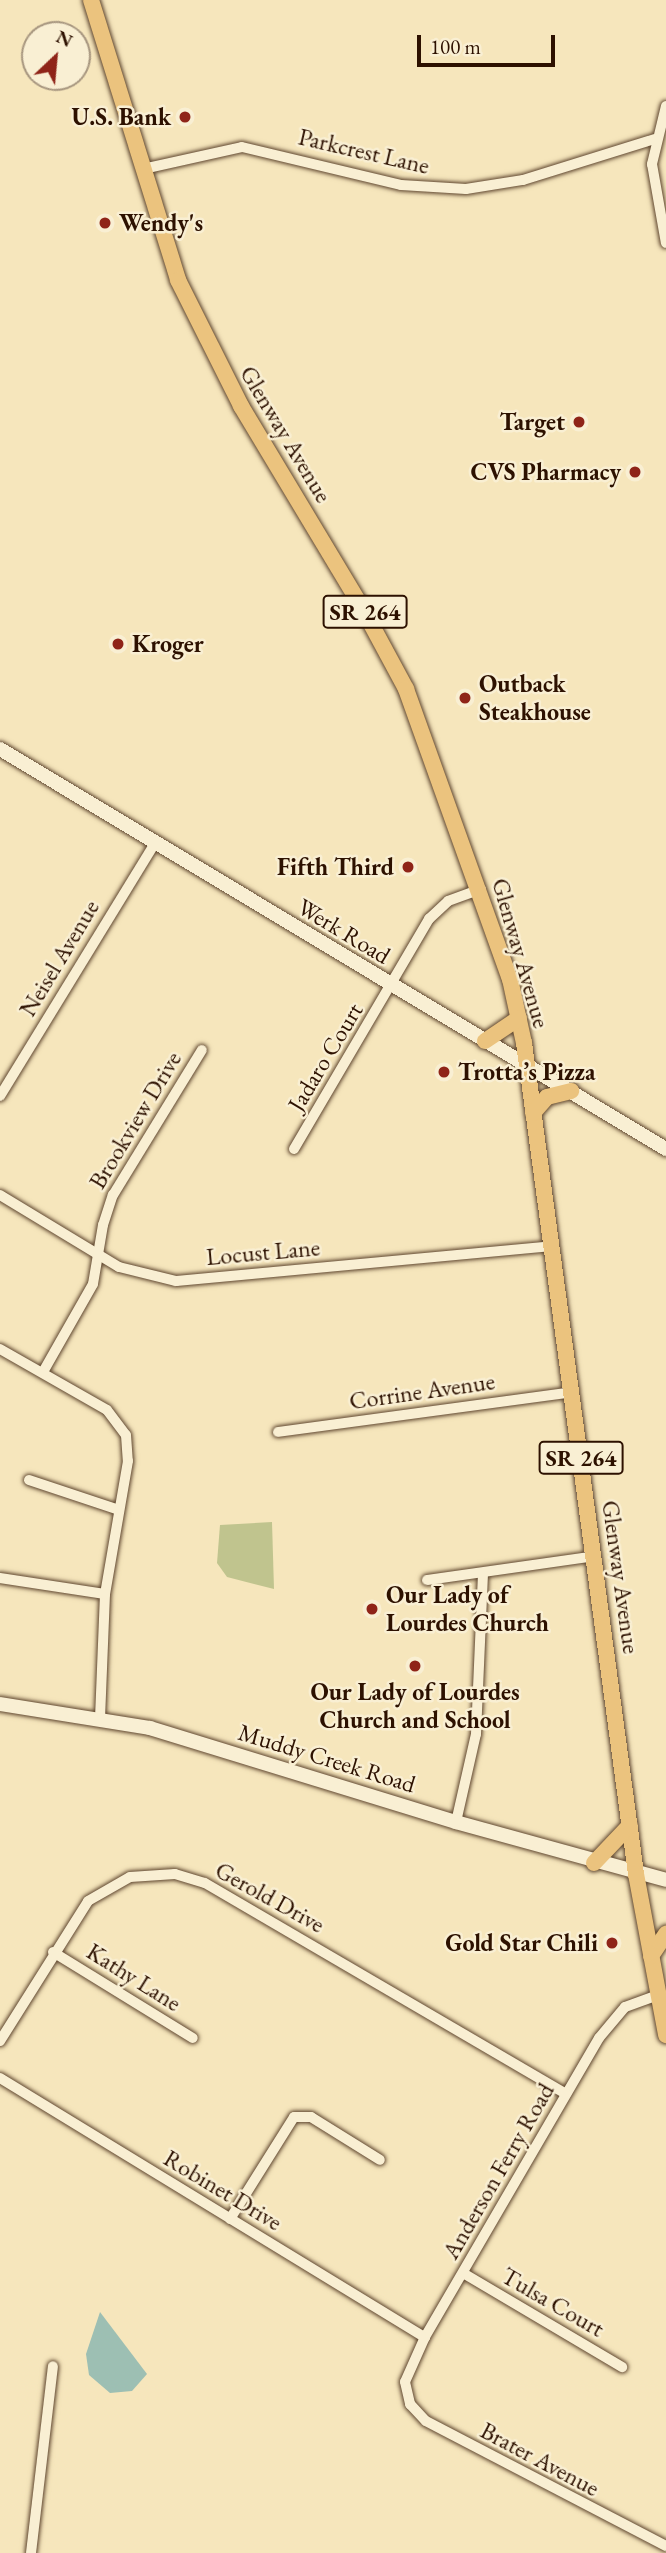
<!DOCTYPE html>
<html>
<head>
<meta charset="utf-8">
<style>
  body { margin:0 }
  #map { position:relative; width:666px; height:2553px; overflow:hidden; background:#f6e6bc; font-family:"EB Garamond",serif }
  div>[style] { position:absolute }
  [style*='--x'] { left:calc(var(--x)*1px); top:calc(var(--y)*1px); width:calc(var(--w)*1px); rotate:calc(var(--a)*1deg) }
  .green>* { inset:0; background:#c0c48e }
  .water>* { inset:0; background:#9dbfb3 }
  .roads { filter:drop-shadow(0 0 2px #5f462f) drop-shadow(0 0 2px #5f462f) }
  .street>* { height:10px; margin:-5px; padding:0 5px; transform-origin:5px; border-radius:5px; background:#f9efd3 }
  .secondary>* { height:14px; margin:-7px; padding:0 7px; transform-origin:7px; border-radius:7px; background:#f9efd3 }
  .primary>* { height:16px; margin:-8px; padding:0 8px; transform-origin:8px; border-radius:8px; background:#ebc37e }
  .dots>* { width:19px; height:19px; translate:-50% -50%; box-sizing:border-box; border:4px solid #f9efd3; border-radius:50% }
  span { translate:-50% -50%; white-space:nowrap; text-align:center; line-height:1.15; -webkit-text-stroke:5px #f9efd3; paint-order:stroke }
  .shield-label span { padding:2px 5px; background:#f9efd3; border:2px solid; border-radius:5px; -webkit-text-stroke-width:0 }
  .shield-label { font-size:23px; color:#2d1100; font-weight:700 }
  .poi-label { font-size:24px; color:#2d1100; font-weight:700 }
  .right { translate:-100% -50%; text-align:right }
  .left { translate:0 -50%; text-align:left }
  .street-label { font-size:24px; color:#2d1100 }
  .north { position:absolute; left:21px; top:21px; width:70px; height:70px; box-sizing:border-box; background:#f9efd3; border:2px solid #a7967f; border-radius:50%; rotate:26deg; font-size:19px; font-weight:700; line-height:28px; text-align:center; color:#2d1100 }
  .north::after { content:''; display:block; margin:auto; width:24px; height:32px; background:#8f2418; clip-path:polygon(50% 0,100% 100%,50% 72%,0 100%) }
  .scale { position:absolute; left:417px; top:35px; width:138px; height:32px; box-sizing:border-box; border:4px solid #2d1100; border-top:0; padding-left:9px; font-size:21px; line-height:24px; white-space:nowrap; color:#2d1100; -webkit-text-stroke:5px #f9efd3; paint-order:stroke }
</style>
</head>
<body>
<div id="map">
  <div class="green">
    <i style="clip-path:polygon(272px 1522px,274px 1589px,227px 1577px,217px 1563px,220px 1525px)"></i>
  </div>
  <div class="water">
    <i style="clip-path:polygon(100px 2312px,147px 2374px,132px 2391px,110px 2393px,89px 2375px,86px 2354px)"></i>
  </div>
  <div class="roads">
    <div class="street">
      <i style="--x:666;--y:106;--w:60;--a:103.6"></i>
      <i style="--x:652;--y:164;--w:80;--a:80"></i>
      <i style="--x:143;--y:169;--w:101;--a:-12.5"></i>
      <i style="--x:242;--y:147;--w:163;--a:13.4"></i>
      <i style="--x:401;--y:185;--w:65;--a:3.5"></i>
      <i style="--x:466;--y:189;--w:58;--a:-9"></i>
      <i style="--x:523;--y:180;--w:138;--a:-17.3"></i>
      <i style="--x:0;--y:1096;--w:297;--a:-58.5"></i>
      <i style="--x:294;--y:1149;--w:267;--a:-59.6"></i>
      <i style="--x:429;--y:919;--w:26;--a:-43"></i>
      <i style="--x:448;--y:901;--w:35;--a:-20"></i>
      <i style="--x:0;--y:1195;--w:139;--a:31.2"></i>
      <i style="--x:119;--y:1267;--w:59;--a:13.8"></i>
      <i style="--x:176;--y:1281;--w:378;--a:-5.3"></i>
      <i style="--x:0;--y:1349;--w:123;--a:29.7"></i>
      <i style="--x:107;--y:1410;--w:31;--a:53"></i>
      <i style="--x:126;--y:1435;--w:26;--a:86"></i>
      <i style="--x:128;--y:1461;--w:135;--a:99.8"></i>
      <i style="--x:105;--y:1594;--w:126;--a:92.3"></i>
      <i style="--x:43;--y:1372;--w:101;--a:-60.4"></i>
      <i style="--x:93;--y:1284;--w:60;--a:-80.4"></i>
      <i style="--x:103;--y:1225;--w:32;--a:-72"></i>
      <i style="--x:113;--y:1195;--w:170;--a:-58.5"></i>
      <i style="--x:278;--y:1432;--w:297;--a:-7.7"></i>
      <i style="--x:29;--y:1480;--w:95;--a:18.4"></i>
      <i style="--x:0;--y:1578;--w:106;--a:8.7"></i>
      <i style="--x:427;--y:1580;--w:170;--a:-8.1"></i>
      <i style="--x:456;--y:1822;--w:90;--a:-77.2"></i>
      <i style="--x:476;--y:1734;--w:161;--a:-87.5"></i>
      <i style="--x:53;--y:1952;--w:164;--a:31.6"></i>
      <i style="--x:658;--y:1995;--w:35;--a:160"></i>
      <i style="--x:625;--y:2007;--w:40;--a:130"></i>
      <i style="--x:599;--y:2038;--w:346;--a:120.2"></i>
      <i style="--x:425;--y:2337;--w:49;--a:114"></i>
      <i style="--x:405;--y:2382;--w:23;--a:77"></i>
      <i style="--x:410;--y:2404;--w:23;--a:47"></i>
      <i style="--x:426;--y:2421;--w:271;--a:27.5"></i>
      <i style="--x:0;--y:2041;--w:165;--a:-57.8"></i>
      <i style="--x:88;--y:1901;--w:48;--a:-29.7"></i>
      <i style="--x:130;--y:1877;--w:45;--a:-3.8"></i>
      <i style="--x:175;--y:1874;--w:31;--a:17"></i>
      <i style="--x:205;--y:1883;--w:418;--a:30.3"></i>
      <i style="--x:0;--y:2078;--w:498;--a:31.4"></i>
      <i style="--x:230;--y:2219;--w:120;--a:-57.9"></i>
      <i style="--x:294;--y:2117;--w:17;--a:0"></i>
      <i style="--x:311;--y:2117;--w:81;--a:31.9"></i>
      <i style="--x:463;--y:2273;--w:185;--a:30.6"></i>
      <i style="--x:31;--y:2553;--w:188;--a:-83.3"></i>
    </div>
    <div class="secondary">
      <i style="--x:0;--y:749;--w:777;--a:30.99"></i>
      <i style="--x:0;--y:1704;--w:152;--a:9.1"></i>
      <i style="--x:150;--y:1728;--w:320;--a:17.1"></i>
      <i style="--x:456;--y:1822;--w:218;--a:15.4"></i>
    </div>
    <div class="primary">
      <i style="--x:91;--y:0;--w:293;--a:72.7"></i>
      <i style="--x:178;--y:280;--w:141;--a:63.4"></i>
      <i style="--x:241;--y:406;--w:237;--a:59"></i>
      <i style="--x:363;--y:609;--w:91;--a:61.7"></i>
      <i style="--x:406;--y:689;--w:308;--a:70.3"></i>
      <i style="--x:510;--y:979;--w:66;--a:77.7"></i>
      <i style="--x:524;--y:1043;--w:839;--a:82.32"></i>
      <i style="--x:636;--y:1874;--w:164;--a:79.4"></i>
      <i style="--x:485;--y:1041;--w:41;--a:-34.1"></i>
      <i style="--x:533;--y:1113;--w:21;--a:-49"></i>
      <i style="--x:547;--y:1097;--w:25;--a:-14"></i>
      <i style="--x:594;--y:1863;--w:52;--a:-46.5"></i>
      <i style="--x:651;--y:1956;--w:27;--a:-56"></i>
    </div>
  </div>
  <div class="dots">
    <i style="left:185px;top:117px;background:#8f2418"></i>
    <i style="left:105px;top:223px;background:#8f2418"></i>
    <i style="left:579px;top:422px;background:#8f2418"></i>
    <i style="left:635px;top:472px;background:#8f2418"></i>
    <i style="left:118px;top:644px;background:#8f2418"></i>
    <i style="left:465px;top:698px;background:#8f2418"></i>
    <i style="left:408px;top:867px;background:#8f2418"></i>
    <i style="left:444px;top:1072px;background:#8f2418"></i>
    <i style="left:372px;top:1609px;background:#8f2418"></i>
    <i style="left:415px;top:1666px;background:#8f2418"></i>
    <i style="left:612px;top:1943px;background:#8f2418"></i>
  </div>
  <div class="shield-label">
    <span style="left:365px;top:612px">SR 264</span>
    <span style="left:581px;top:1458px">SR 264</span>
  </div>
  <div class="poi-label">
    <span class="right" style="left:171px;top:117px">U.S. Bank</span>
    <span class="left" style="left:119px;top:223px">Wendy's</span>
    <span class="right" style="left:565px;top:422px">Target</span>
    <span class="right" style="left:621px;top:472px">CVS Pharmacy</span>
    <span class="left" style="left:132px;top:644px">Kroger</span>
    <span class="left" style="left:479px;top:698px">Outback<br>Steakhouse</span>
    <span class="right" style="left:394px;top:867px">Fifth Third</span>
    <span class="left" style="left:458px;top:1072px">Trotta’s Pizza</span>
    <span class="left" style="left:386px;top:1609px">Our Lady of<br>Lourdes Church</span>
    <span style="left:415px;top:1706px">Our Lady of Lourdes<br>Church and School</span>
    <span class="right" style="left:598px;top:1943px">Gold Star Chili</span>
  </div>
  <div class="street-label">
    <span style="left:364px;top:151px;rotate:13deg">Parkcrest Lane</span>
    <span style="left:286px;top:434px;rotate:59deg">Glenway Avenue</span>
    <span style="left:344px;top:931px;rotate:31deg">Werk Road</span>
    <span style="left:521px;top:953px;rotate:74deg">Glenway Avenue</span>
    <span style="left:59px;top:958px;rotate:-59deg">Neisel Avenue</span>
    <span style="left:325px;top:1057px;rotate:-59deg">Jadaro Court</span>
    <span style="left:135px;top:1120px;rotate:-59deg">Brookview Drive</span>
    <span style="left:263px;top:1252px;rotate:-5deg">Locust Lane</span>
    <span style="left:422px;top:1391px;rotate:-8deg">Corrine Avenue</span>
    <span style="left:621px;top:1577px;rotate:82deg">Glenway Avenue</span>
    <span style="left:327px;top:1758px;rotate:17deg">Muddy Creek Road</span>
    <span style="left:270px;top:1897px;rotate:29deg">Gerold Drive</span>
    <span style="left:134px;top:1977px;rotate:32deg">Kathy Lane</span>
    <span style="left:498px;top:2171px;rotate:-60deg">Anderson Ferry Road</span>
    <span style="left:223px;top:2190px;rotate:31deg">Robinet Drive</span>
    <span style="left:553px;top:2302px;rotate:30deg">Tulsa Court</span>
    <span style="left:540px;top:2459px;rotate:28deg">Brater Avenue</span>
  </div>
  <div class="north">N</div>
  <div class="scale">100 m</div>
</div>
</body>
</html>
